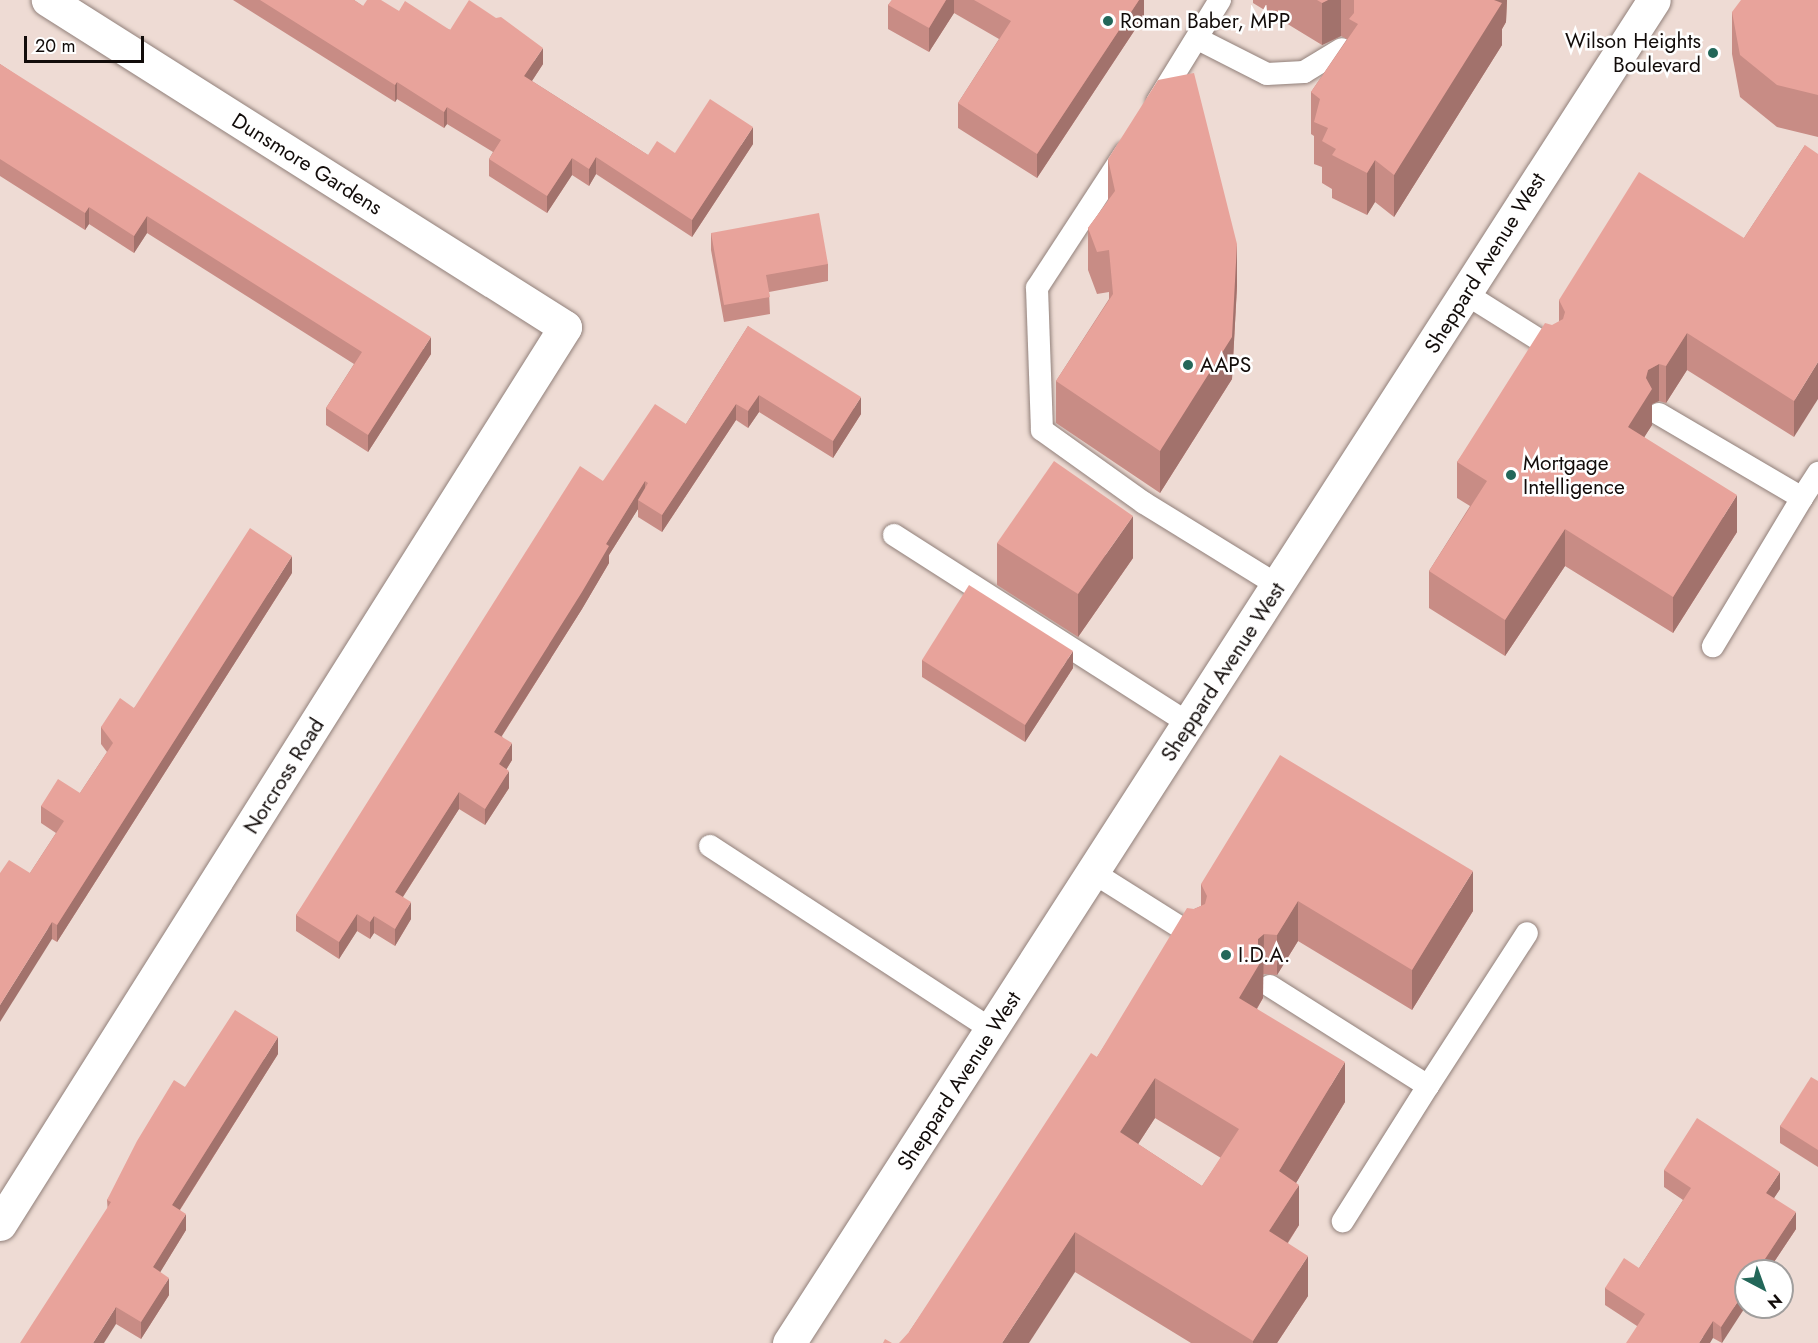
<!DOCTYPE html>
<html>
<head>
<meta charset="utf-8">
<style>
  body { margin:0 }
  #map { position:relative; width:1818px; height:1343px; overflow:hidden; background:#eedbd4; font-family:Jost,sans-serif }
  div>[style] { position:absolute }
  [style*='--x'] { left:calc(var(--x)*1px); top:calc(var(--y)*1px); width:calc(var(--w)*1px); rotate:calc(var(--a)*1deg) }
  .roads { filter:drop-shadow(0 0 2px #91807a) drop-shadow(0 0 2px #91807a) }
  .lane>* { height:22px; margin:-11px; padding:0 11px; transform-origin:11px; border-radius:11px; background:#fff }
  .street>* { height:33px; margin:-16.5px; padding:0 16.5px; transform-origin:16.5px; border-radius:16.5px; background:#fff }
  .secondary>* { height:33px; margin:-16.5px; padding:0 16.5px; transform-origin:16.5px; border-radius:16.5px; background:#fff }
  .wall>* { inset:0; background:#c88c85 }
  .shaded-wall>* { inset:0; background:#a2726c }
  .building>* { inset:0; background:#e8a39b }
  .dots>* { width:16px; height:16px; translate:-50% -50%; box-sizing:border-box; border:3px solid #fff; border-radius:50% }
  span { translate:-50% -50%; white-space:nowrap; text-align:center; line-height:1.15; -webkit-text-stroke:5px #fff; paint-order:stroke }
  .poi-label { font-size:21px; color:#120c0a }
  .left { translate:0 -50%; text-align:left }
  .right { translate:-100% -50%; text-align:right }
  .street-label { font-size:21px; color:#120c0a }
  .north { position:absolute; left:1734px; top:1259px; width:60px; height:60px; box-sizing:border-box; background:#fff; border:2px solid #a09e9d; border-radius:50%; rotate:139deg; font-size:16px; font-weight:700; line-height:24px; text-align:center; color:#120c0a }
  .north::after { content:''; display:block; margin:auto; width:21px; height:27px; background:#236759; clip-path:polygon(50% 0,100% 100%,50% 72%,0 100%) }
  .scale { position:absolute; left:24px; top:36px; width:120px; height:27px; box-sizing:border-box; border:3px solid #120c0a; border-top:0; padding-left:8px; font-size:18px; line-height:21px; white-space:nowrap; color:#120c0a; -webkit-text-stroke:4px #fff; paint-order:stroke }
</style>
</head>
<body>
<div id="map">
  <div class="roads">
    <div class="lane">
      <i style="--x:1198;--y:39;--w:77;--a:26.9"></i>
      <i style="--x:1267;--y:74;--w:37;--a:-3"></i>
      <i style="--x:1304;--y:72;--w:44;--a:-31.2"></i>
      <i style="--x:1157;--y:102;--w:120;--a:-58.3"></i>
      <i style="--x:1125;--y:153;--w:161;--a:123.1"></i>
      <i style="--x:1037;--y:288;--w:142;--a:88"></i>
      <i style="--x:1042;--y:430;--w:125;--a:35.6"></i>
      <i style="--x:1144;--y:503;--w:158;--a:31.6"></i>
      <i style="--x:1466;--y:294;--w:102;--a:32.1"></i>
      <i style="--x:1659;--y:414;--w:166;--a:30.4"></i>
      <i style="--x:1802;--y:498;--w:173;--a:121"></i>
      <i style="--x:1802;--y:498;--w:30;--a:-57"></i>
      <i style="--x:894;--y:535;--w:351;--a:32.6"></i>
      <i style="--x:710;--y:846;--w:337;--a:33.1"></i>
      <i style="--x:1094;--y:873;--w:118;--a:32.2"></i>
      <i style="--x:1270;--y:986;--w:187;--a:32.3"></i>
      <i style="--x:1428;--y:1086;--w:160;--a:122.2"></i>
      <i style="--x:1428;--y:1086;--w:182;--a:-57.1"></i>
    </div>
    <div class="street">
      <i style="--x:0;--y:1224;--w:1060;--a:-57.79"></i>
      <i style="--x:565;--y:327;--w:612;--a:-147.69"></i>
    </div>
    <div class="secondary">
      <i style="--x:789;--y:1343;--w:1597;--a:-57.22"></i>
    </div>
  </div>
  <div class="wall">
    <i style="clip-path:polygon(233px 0,354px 0,363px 6px,399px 11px,543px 64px,532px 81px,648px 155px,675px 153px,753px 144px,692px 237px,596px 174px,589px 186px,572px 175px,547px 213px,489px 176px,489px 159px,493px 152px,447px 124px,444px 128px,397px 99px,395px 102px)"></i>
    <i style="clip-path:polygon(892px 0,1144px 0,1144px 16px,1037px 178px,958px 128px,958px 103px,999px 39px,954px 13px,929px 52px,888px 29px,888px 5px)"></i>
    <i style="clip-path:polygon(1253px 0,1507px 0,1506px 22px,1502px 29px,1502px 45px,1394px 217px,1375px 202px,1367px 215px,1332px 198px,1332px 189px,1322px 183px,1322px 167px,1314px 164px,1314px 136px,1311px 134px,1311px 92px,1347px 39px,1341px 36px,1322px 45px,1253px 3px)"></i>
    <i style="clip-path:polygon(1818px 0,1818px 137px,1777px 127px,1740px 97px,1732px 54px,1732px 12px)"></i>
    <i style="clip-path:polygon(0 64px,431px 354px,368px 452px,326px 425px,326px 408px,354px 364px,147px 233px,134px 253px,89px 224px,85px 230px,0 176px)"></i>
    <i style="clip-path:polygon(1805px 145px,1794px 437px,1687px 370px,1666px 403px,1659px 401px,1652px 404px,1652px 425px,1644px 437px,1737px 532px,1673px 633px,1565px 566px,1505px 656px,1429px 608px,1429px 571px,1470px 506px,1457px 498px,1457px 462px,1559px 322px,1559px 300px,1744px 238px)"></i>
    <i style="clip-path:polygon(1108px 159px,1237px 286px,1232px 379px,1160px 493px,1056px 423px,1056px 381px,1109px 299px,1109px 292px,1097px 294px,1088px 270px,1088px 228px,1108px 201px)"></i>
    <i style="clip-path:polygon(711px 233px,828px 264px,828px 281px,769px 292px,770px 314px,724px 322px,711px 250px)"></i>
    <i style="clip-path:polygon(748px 326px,861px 414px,833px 458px,759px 412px,748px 428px,736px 420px,662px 532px,638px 517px,638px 509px,609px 555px,609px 563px,582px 609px,502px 736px,512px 760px,506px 770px,509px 788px,485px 825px,459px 809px,403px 897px,411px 919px,395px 946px,374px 933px,370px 939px,357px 931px,339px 959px,296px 931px,296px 915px,603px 481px,686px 424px)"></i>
    <i style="clip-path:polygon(997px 543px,1133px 558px,1078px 637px,997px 585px)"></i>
    <i style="clip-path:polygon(292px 573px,57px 942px,52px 939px,30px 873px,56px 833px,41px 823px,41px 806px,80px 793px,107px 752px,101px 744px,101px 727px,134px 708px)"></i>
    <i style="clip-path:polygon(922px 660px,1073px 668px,1025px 742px,922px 677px)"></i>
    <i style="clip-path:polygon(evenodd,1201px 884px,1473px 911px,1412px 1010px,1298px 941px,1277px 975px,1264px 974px,1263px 975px,1263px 998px,1257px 1009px,1345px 1102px,1296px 1183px,1299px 1225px,1288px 1243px,1308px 1296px,1277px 1343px,1191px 1343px,1075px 1272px,909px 1332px,1097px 1057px,1194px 909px,1201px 906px,1201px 884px,1155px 1118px,1221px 1158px,1202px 1186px,1138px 1144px,1155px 1118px)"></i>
    <i style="clip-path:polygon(278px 1054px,180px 1210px,186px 1230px,160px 1272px,169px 1295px,141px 1339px,116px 1324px,107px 1200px,185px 1087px)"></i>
    <i style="clip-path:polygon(1818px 1081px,1818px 1167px,1780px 1143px,1780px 1126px)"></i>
    <i style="clip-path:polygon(1664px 1170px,1780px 1189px,1774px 1198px,1796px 1229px,1768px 1271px,1746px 1271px,1722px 1343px,1713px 1338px,1637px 1326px,1605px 1305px,1605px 1288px,1639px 1268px,1683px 1200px,1664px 1187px)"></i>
  </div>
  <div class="shaded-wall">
    <i style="clip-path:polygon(946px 0,954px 0,954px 13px,929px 52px,929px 28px)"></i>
    <i style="clip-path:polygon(1139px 0,1144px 0,1144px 16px,1037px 178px,1037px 154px)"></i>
    <i style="clip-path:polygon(1328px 0,1341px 0,1341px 36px,1322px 45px,1322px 3px)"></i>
    <i style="clip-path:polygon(1494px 0,1507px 0,1506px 22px,1502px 29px,1502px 45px,1394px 217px,1394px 175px)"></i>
    <i style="clip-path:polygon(543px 48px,543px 64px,524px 93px,524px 76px)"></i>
    <i style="clip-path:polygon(397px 82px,397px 99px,395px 102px,395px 85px)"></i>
    <i style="clip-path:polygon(447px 107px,447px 124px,444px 128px,444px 112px)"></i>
    <i style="clip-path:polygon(753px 127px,753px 144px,692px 237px,692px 220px)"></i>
    <i style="clip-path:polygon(596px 157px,596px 174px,589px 186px,589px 169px)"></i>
    <i style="clip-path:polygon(572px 158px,572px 175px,547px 213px,547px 196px)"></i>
    <i style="clip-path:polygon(1375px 160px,1375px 202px,1367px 215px,1367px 173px)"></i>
    <i style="clip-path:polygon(89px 207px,89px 224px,85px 230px,85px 213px)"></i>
    <i style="clip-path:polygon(147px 216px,147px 233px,134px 253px,134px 236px)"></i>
    <i style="clip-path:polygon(1237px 244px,1237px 286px,1232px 379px,1160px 493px,1160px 451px)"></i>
    <i style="clip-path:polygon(1687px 333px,1687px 370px,1666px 403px,1666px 366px)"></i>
    <i style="clip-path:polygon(431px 337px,431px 354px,368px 452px,368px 435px)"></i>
    <i style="clip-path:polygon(1818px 362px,1818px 399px,1794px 437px,1794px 401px)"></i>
    <i style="clip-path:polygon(1659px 364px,1659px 401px,1652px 404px,1652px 425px,1628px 463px,1628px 427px,1648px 370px)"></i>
    <i style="clip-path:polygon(759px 395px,759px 412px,748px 428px,748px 411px)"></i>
    <i style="clip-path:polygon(861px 397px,861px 414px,833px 458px,833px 441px)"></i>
    <i style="clip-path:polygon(736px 404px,736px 420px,662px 532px,662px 515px)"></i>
    <i style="clip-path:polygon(645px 481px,645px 498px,638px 500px,638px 509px,609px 555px,609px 563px,582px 609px,494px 748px,494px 732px,606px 544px)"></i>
    <i style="clip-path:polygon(1737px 495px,1737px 532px,1673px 633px,1673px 597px)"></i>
    <i style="clip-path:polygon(1133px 516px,1133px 558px,1078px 637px,1078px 594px)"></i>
    <i style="clip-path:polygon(1565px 529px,1565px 566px,1505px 656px,1505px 620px)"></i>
    <i style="clip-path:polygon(292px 556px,292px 573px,57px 942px,57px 925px)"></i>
    <i style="clip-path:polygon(1073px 651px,1073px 668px,1025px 742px,1025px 725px)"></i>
    <i style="clip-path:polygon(512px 743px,512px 760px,499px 781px,499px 764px)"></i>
    <i style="clip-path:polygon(509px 771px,509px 788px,485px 825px,485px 809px)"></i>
    <i style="clip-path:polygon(459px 792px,459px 809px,395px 909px,395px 892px)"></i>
    <i style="clip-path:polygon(1473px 871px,1473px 911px,1412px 1010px,1412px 970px)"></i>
    <i style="clip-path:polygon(1298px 901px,1298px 941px,1277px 975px,1277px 935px)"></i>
    <i style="clip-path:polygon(411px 902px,411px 919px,395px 946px,395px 929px)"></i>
    <i style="clip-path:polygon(357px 914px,357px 931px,339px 959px,339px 942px)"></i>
    <i style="clip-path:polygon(374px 916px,374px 933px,370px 939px,370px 922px)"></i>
    <i style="clip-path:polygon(52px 922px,52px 939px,0 1022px,0 1005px)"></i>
    <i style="clip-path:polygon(1264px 934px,1263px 998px,1239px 1038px,1239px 998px,1258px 939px)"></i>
    <i style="clip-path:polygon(278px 1037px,278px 1054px,172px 1222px,172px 1205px)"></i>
    <i style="clip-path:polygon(1345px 1062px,1345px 1102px,1279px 1211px,1279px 1171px)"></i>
    <i style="clip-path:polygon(1155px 1078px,1155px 1118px,1120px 1172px,1120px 1132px)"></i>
    <i style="clip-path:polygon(1780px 1172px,1780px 1189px,1766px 1210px,1766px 1193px)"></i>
    <i style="clip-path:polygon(1299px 1185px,1299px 1225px,1269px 1271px,1269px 1231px)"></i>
    <i style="clip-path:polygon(1796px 1212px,1796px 1229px,1768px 1271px,1757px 1271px)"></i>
    <i style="clip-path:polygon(186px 1214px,186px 1230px,153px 1284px,153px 1267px)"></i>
    <i style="clip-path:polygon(1075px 1232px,1075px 1272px,1029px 1343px,1002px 1343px)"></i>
    <i style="clip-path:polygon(1308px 1256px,1308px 1296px,1277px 1343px,1253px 1343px,1253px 1341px)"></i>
    <i style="clip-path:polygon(169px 1278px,169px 1295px,141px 1339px,141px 1322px)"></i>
    <i style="clip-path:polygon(1746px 1289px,1746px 1306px,1722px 1343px,1721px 1327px)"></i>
    <i style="clip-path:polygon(116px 1307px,116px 1324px,104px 1343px,93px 1343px)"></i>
    <i style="clip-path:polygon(1713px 1321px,1713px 1338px,1710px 1343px,1699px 1343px)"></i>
  </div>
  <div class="building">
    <i style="clip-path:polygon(260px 0,354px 0,363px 6px,367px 0,381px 0,399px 11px,405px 1px,450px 30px,469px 0,496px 18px,501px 17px,543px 48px,524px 76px,648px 155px,657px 141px,675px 153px,710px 99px,753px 127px,692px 220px,596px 157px,589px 169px,572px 158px,547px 196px,489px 159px,501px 140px,447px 107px,444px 112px,397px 82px,395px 85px)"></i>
    <i style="clip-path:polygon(892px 0,946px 0,929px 28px,888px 5px)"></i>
    <i style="clip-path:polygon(974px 0,1139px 0,1037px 154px,958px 103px,1011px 21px)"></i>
    <i style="clip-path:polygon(1317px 0,1328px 0,1322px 3px)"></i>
    <i style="clip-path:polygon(1353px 0,1494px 0,1502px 3px,1394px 175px,1375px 160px,1367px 173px,1332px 155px,1336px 149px,1322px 141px,1328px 128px,1314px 122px,1320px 99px,1311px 92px,1358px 24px,1349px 19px,1354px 13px,1354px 0)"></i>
    <i style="clip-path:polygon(1741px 0,1818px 0,1818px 95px,1777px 85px,1740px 55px,1732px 12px)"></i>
    <i style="clip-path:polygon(0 64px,431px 337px,368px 435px,326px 408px,362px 352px,147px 216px,134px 236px,89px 207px,85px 213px,0 159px)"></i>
    <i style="clip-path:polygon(1194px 73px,1237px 244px,1232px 337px,1160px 451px,1056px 381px,1113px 294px,1109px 250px,1097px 252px,1088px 228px,1115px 191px,1108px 159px,1158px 80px)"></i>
    <i style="clip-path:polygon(1805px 145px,1818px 154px,1818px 362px,1794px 401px,1687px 333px,1666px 366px,1659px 364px,1648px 370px,1646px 378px,1652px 389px,1628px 427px,1737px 495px,1673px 597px,1565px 529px,1505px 620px,1429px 571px,1487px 481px,1457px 462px,1545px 323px,1552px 325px,1563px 319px,1565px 312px,1559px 300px,1639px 172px,1744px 238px)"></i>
    <i style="clip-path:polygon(819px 213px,828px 264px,766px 275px,770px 297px,724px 305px,711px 233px)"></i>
    <i style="clip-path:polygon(748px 326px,861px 397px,833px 441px,759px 395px,748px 411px,736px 404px,662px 515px,638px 500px,648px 483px,645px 481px,606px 544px,609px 546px,582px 592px,494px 732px,512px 743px,499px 764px,509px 771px,485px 809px,459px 792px,395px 892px,411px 902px,395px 929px,374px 916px,370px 922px,357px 914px,339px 942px,296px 915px,580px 466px,603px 481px,655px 404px,686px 424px)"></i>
    <i style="clip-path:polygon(1054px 461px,1133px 516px,1078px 594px,997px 543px)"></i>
    <i style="clip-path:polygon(250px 528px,292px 556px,57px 925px,52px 922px,0 1005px,0 873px,9px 860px,30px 873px,64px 821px,41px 806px,58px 779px,80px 793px,113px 743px,101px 727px,120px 698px,134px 708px)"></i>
    <i style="clip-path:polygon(969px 585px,1073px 651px,1025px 725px,922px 660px)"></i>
    <i style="clip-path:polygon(evenodd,1280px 755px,1473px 871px,1412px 970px,1298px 901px,1277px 935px,1264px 934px,1258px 939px,1258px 952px,1263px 958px,1239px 998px,1345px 1062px,1279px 1171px,1299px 1185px,1269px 1231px,1308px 1256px,1253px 1341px,1075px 1232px,1002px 1343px,899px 1343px,909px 1332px,1091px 1053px,1097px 1057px,1187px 908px,1194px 909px,1205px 904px,1207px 896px,1201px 884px,1280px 755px,1155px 1078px,1239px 1129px,1202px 1186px,1120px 1132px,1155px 1078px)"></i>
    <i style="clip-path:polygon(235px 1010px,278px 1037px,172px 1205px,186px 1214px,153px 1267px,169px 1278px,141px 1322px,116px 1307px,93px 1343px,20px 1343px,111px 1202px,107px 1200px,137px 1141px,174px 1080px,185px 1087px)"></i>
    <i style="clip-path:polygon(1811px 1077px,1818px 1081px,1818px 1150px,1780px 1126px)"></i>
    <i style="clip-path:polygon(1697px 1118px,1780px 1172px,1766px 1193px,1796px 1212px,1757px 1271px,1746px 1271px,1746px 1289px,1721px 1327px,1713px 1321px,1699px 1343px,1626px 1343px,1645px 1314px,1605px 1288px,1624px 1258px,1639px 1268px,1691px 1188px,1664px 1170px)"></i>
    <i style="clip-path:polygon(885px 1339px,892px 1343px,883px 1343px)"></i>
  </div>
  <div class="dots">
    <i style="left:1108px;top:21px;background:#236759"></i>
    <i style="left:1713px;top:53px;background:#236759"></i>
    <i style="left:1188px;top:365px;background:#236759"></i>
    <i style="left:1511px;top:475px;background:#236759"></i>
    <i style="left:1226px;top:955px;background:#236759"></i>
  </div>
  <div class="poi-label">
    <span class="left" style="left:1120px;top:21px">Roman Baber, MPP</span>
    <span class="right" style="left:1701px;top:53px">Wilson Heights<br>Boulevard</span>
    <span class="left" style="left:1200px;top:365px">AAPS</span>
    <span class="left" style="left:1523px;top:475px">Mortgage<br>Intelligence</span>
    <span class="left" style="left:1238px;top:955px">I.D.A.</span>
  </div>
  <div class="street-label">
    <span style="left:307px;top:164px;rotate:32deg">Dunsmore Gardens</span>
    <span style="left:1485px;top:263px;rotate:-58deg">Sheppard Avenue West</span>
    <span style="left:1223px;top:672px;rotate:-57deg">Sheppard Avenue West</span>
    <span style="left:284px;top:776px;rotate:-58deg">Norcross Road</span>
    <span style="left:959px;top:1081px;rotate:-57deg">Sheppard Avenue West</span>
  </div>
  <div class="north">N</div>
  <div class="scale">20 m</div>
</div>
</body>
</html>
